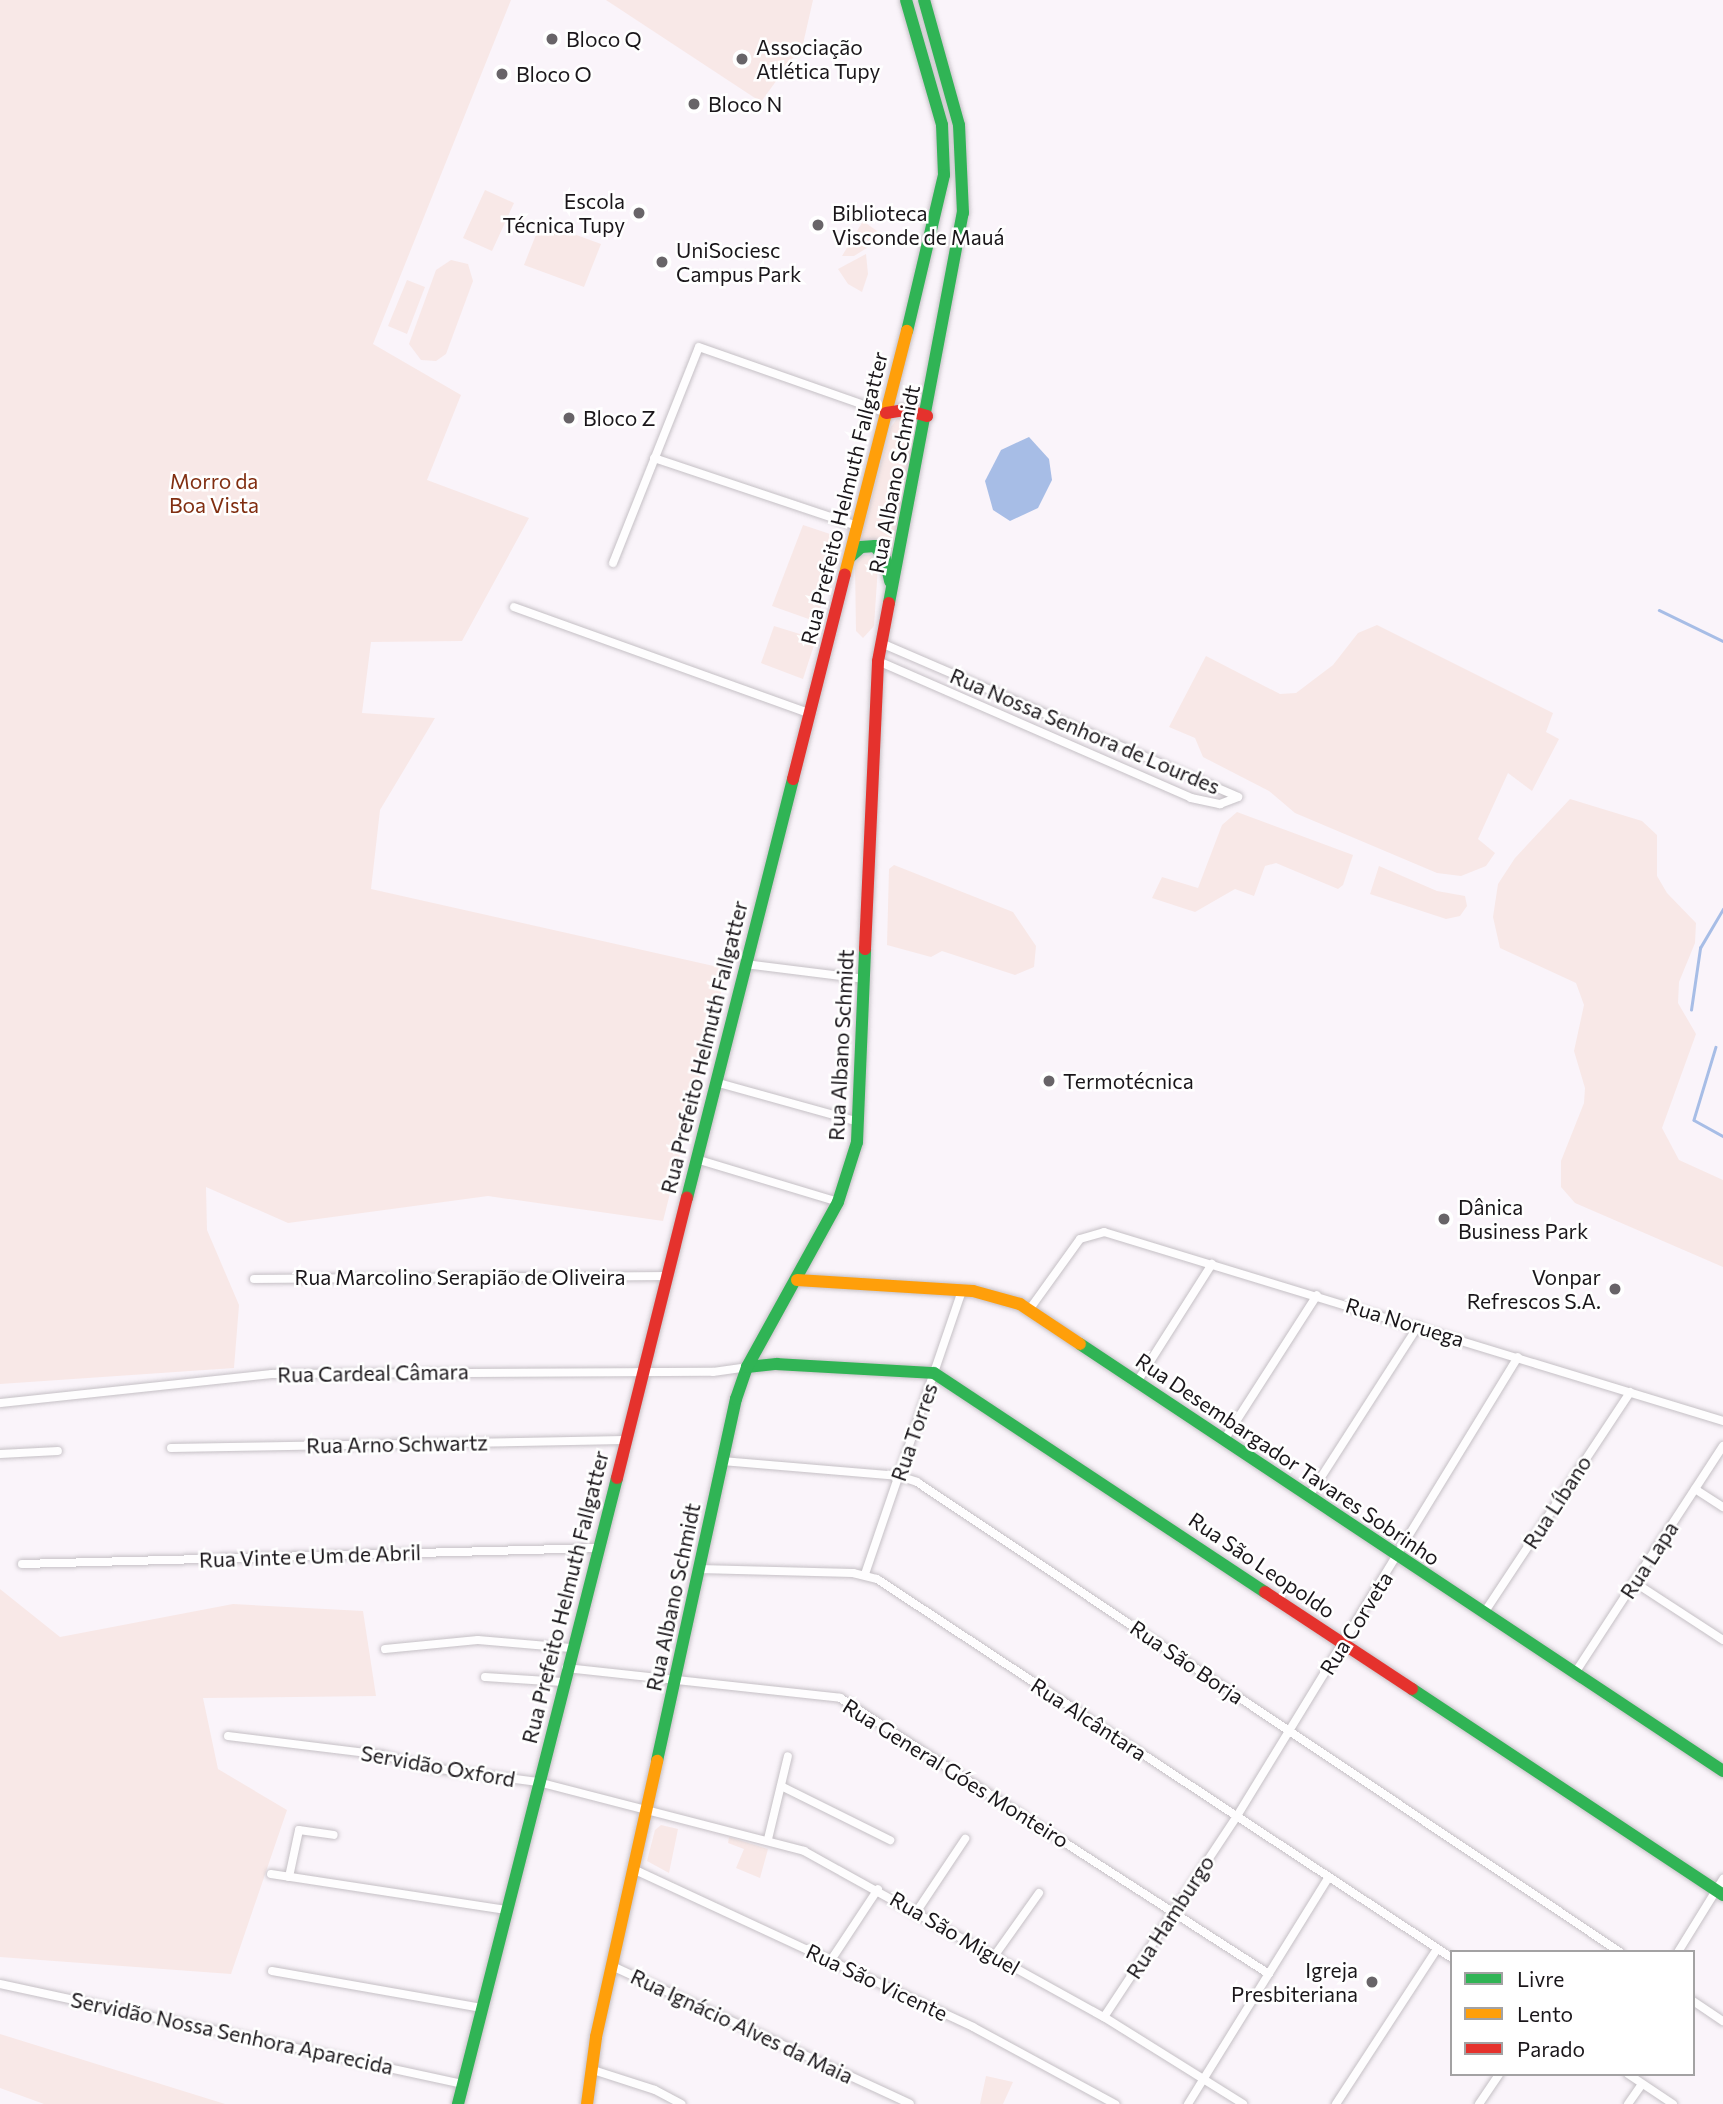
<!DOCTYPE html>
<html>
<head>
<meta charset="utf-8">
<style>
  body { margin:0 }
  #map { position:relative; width:1723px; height:2104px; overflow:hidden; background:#faf4fa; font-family:Commissioner,sans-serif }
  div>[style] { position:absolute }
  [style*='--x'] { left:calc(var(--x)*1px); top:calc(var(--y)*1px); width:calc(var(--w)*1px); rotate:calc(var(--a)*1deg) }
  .green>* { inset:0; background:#f8e8e7 }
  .water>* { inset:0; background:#a7bde6 }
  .stream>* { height:2.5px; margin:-1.25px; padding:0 1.25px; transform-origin:1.25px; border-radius:1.25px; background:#a7bde6 }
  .roads { filter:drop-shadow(0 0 2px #c5c0c5) drop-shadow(0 0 2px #c5c0c5) }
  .street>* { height:8px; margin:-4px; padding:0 4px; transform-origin:4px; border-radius:4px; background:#fefdfe }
  .fast>* { height:12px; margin:-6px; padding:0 6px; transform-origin:6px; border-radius:6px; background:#30b455 }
  .slow>* { height:12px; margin:-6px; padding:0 6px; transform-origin:6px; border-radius:6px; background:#ff9f0a }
  .jam>* { height:12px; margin:-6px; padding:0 6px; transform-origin:6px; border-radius:6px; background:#e5322d }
  .dots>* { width:19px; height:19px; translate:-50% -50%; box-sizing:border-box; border:4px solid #fff; border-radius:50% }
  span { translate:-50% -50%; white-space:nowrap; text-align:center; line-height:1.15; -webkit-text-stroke:5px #fff; paint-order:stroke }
  .poi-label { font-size:21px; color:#1a161a }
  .left { translate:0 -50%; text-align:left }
  .right { translate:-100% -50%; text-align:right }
  .street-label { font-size:21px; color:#1a161a }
  .park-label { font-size:21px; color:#812e11 }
  .legend { position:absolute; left:1450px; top:1950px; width:245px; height:126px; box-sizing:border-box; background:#fff; border:2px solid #a3a2a3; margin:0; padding:9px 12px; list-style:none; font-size:21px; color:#1a161a }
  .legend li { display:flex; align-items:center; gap:14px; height:35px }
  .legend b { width:35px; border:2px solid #a3a2a3 }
</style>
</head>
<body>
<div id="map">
  <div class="green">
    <i style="clip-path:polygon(0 0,511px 0,373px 344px,461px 395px,427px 480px,529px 518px,462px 641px,371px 642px,362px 713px,435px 718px,380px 810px,371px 889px,727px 969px,663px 1221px,488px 1196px,288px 1223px,206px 1187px,207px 1230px,239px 1305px,234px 1368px,0 1384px)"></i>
    <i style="clip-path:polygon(606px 0,813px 0,803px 44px,761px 102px)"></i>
    <i style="clip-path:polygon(485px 190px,514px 203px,492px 251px,463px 238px)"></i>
    <i style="clip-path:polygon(863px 221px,877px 231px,870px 246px,854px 256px,842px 256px)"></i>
    <i style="clip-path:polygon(541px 222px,601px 244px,584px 287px,524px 265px)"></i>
    <i style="clip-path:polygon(866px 254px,868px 274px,862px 292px,848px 284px,838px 269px)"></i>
    <i style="clip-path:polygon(451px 260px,468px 264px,473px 281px,446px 354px,436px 361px,421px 360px,409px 344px,436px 270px)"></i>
    <i style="clip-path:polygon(407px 280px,425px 287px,407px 334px,388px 326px)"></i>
    <i style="clip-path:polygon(906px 415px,918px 421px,892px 560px,880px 543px,859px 543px,891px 427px,898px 417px)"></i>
    <i style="clip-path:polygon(803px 525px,839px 537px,817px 622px,772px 606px)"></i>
    <i style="clip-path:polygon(860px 555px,871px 555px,878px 566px,874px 626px,863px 638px,856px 631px,855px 565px)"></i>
    <i style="clip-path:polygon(1377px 625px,1553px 713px,1546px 732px,1559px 739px,1532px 791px,1508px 773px,1478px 839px,1495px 853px,1486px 866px,1461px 876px,1437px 873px,1295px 813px,1269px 791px,1203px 757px,1195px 738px,1169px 727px,1206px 656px,1280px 694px,1296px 693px,1333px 665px,1358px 633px)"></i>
    <i style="clip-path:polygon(774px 626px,816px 639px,803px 679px,761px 663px)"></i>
    <i style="clip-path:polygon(1570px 799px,1642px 821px,1657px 835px,1657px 876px,1667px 893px,1696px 923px,1695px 943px,1679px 982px,1678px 1003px,1696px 1034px,1662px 1128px,1679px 1160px,1723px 1180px,1723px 1267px,1575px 1203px,1561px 1187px,1561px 1161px,1584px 1103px,1585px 1088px,1574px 1051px,1584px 1005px,1576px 983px,1500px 948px,1493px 917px,1498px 884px,1515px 858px)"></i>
    <i style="clip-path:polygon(1237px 812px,1353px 855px,1343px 885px,1338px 889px,1276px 863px,1265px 866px,1254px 896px,1235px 889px,1195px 912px,1152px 898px,1162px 877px,1198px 888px,1222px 825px)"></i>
    <i style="clip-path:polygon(894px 865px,1013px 912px,1036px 946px,1034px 967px,1015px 975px,942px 951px,931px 957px,887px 945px,889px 869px)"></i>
    <i style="clip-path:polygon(1379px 866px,1437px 891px,1465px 896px,1467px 906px,1460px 916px,1446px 919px,1370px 894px)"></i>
    <i style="clip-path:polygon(0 1589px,60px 1637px,233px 1604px,363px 1611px,376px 1696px,203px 1698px,218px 1769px,287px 1810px,231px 1974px,0 1957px)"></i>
    <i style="clip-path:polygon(661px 1825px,678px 1829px,669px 1873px,647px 1861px,655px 1830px)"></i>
    <i style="clip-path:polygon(729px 1837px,768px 1849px,760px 1878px,736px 1868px,744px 1849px,728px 1843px)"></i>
    <i style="clip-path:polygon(0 2034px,225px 2104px,44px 2104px,0 2088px)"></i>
    <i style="clip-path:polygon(986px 2076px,1013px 2082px,1003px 2104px,980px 2104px)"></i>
  </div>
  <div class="water">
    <i style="clip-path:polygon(1029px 437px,1049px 459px,1052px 480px,1038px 508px,1010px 521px,993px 510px,985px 481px,1001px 450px)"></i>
  </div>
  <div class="stream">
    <i style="--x:1659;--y:610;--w:71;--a:25.8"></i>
    <i style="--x:1691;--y:1010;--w:63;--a:-81.7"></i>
    <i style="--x:1700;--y:948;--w:45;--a:-59.5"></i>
    <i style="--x:1716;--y:1047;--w:76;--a:106.8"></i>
    <i style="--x:1694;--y:1120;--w:33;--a:29"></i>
  </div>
  <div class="roads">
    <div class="street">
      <i style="--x:654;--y:458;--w:214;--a:18.5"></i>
      <i style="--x:613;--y:563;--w:232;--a:-68.3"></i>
      <i style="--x:699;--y:347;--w:198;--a:19.4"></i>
      <i style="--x:514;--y:607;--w:313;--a:19.8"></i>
      <i style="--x:881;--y:643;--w:389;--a:23.3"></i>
      <i style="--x:878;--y:661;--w:342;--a:23.6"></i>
      <i style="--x:1191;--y:798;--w:30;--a:12"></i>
      <i style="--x:1220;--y:804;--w:19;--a:-21"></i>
      <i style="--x:745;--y:964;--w:121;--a:7.1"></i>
      <i style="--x:715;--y:1082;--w:149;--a:15.5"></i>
      <i style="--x:696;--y:1159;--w:148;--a:16.8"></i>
      <i style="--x:254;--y:1279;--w:412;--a:-0.4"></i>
      <i style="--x:1029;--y:1310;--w:87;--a:-54.3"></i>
      <i style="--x:1080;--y:1239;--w:25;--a:-16"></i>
      <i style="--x:1104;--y:1232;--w:647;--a:16.98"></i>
      <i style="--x:1137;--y:1382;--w:140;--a:-57.6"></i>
      <i style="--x:0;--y:1403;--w:274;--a:-6.1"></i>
      <i style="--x:272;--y:1374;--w:441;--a:-0.3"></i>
      <i style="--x:713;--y:1372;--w:34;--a:-8"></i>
      <i style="--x:1224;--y:1440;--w:172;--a:-57.3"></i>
      <i style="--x:171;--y:1448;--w:453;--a:-1"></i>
      <i style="--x:0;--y:1454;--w:58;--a:-3"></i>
      <i style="--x:722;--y:1461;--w:178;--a:4.8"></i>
      <i style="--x:899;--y:1476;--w:19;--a:18"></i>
      <i style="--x:917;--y:1482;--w:846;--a:33.77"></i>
      <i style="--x:1695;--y:1489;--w:33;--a:33"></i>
      <i style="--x:1309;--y:1496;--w:202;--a:-57.3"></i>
      <i style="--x:22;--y:1564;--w:575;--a:-1.59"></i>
      <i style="--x:699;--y:1569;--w:154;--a:1.5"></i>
      <i style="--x:853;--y:1573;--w:25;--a:14"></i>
      <i style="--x:877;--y:1579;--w:689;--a:33.39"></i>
      <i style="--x:865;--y:1574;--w:300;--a:-71.1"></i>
      <i style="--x:1634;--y:1582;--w:106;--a:33.1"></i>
      <i style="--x:1484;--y:1613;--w:265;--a:-56.5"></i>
      <i style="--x:385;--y:1649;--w:93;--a:-5.5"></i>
      <i style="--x:478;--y:1640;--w:93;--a:4.9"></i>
      <i style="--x:566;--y:1668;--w:276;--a:6.2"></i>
      <i style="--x:840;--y:1698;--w:510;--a:32.76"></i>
      <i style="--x:1575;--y:1673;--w:271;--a:-56.9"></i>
      <i style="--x:485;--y:1677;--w:78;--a:3.7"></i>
      <i style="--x:228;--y:1736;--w:155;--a:7"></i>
      <i style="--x:382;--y:1755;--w:52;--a:14.6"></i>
      <i style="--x:432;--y:1768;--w:107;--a:7.5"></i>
      <i style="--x:538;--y:1782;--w:275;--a:14.5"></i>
      <i style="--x:804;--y:1851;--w:343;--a:29"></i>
      <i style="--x:1104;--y:2017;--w:164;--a:32"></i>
      <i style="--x:781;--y:1786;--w:122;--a:26.4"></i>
      <i style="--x:768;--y:1839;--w:85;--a:-76.5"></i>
      <i style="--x:633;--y:1869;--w:375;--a:24.9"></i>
      <i style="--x:973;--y:2027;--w:162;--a:28.5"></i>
      <i style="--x:271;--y:1874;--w:238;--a:8.7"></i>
      <i style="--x:289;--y:1877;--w:48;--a:-78"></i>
      <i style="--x:299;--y:1830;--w:35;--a:8"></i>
      <i style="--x:917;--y:1911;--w:87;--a:-56.3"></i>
      <i style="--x:1678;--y:1952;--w:86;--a:-58.3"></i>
      <i style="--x:995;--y:1955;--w:76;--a:-54.6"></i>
      <i style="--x:831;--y:1960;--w:85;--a:-56.5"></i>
      <i style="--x:612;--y:1966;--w:328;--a:24.8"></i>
      <i style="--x:272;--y:1971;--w:213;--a:10"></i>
      <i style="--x:0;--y:1984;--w:474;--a:12.2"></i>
      <i style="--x:1693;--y:2001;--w:36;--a:34"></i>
      <i style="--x:1104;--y:2017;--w:241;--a:-56.5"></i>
      <i style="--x:1237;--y:1816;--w:538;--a:-58.53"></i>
      <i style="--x:590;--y:2069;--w:68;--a:17.9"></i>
      <i style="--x:655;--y:2090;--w:30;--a:28"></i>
      <i style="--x:1628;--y:2074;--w:54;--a:33.7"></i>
      <i style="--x:1188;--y:2104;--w:267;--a:-58.2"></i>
      <i style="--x:1336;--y:2104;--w:185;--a:-56.9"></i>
      <i style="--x:1479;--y:2104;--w:36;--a:-56"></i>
      <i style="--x:1628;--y:2104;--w:24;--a:-55"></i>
    </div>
    <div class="fast">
      <i style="--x:906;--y:0;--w:130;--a:73.9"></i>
      <i style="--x:942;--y:125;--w:50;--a:87.7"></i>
      <i style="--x:944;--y:175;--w:160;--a:103.3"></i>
      <i style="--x:850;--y:557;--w:15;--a:-42"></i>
      <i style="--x:861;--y:547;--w:14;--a:-4"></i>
      <i style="--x:875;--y:546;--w:16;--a:52"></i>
      <i style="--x:885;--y:559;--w:23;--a:77"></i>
      <i style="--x:889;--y:603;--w:397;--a:-79.3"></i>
      <i style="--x:963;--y:213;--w:88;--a:-92.6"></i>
      <i style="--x:959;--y:125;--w:130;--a:-105.6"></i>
      <i style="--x:687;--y:1198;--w:432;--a:-75.8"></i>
      <i style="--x:1080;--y:1344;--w:772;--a:33.59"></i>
      <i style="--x:747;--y:1367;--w:30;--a:-6"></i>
      <i style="--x:777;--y:1364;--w:157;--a:3.3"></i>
      <i style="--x:934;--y:1373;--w:397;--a:33.5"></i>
      <i style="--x:1412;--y:1689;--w:373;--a:33.5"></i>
      <i style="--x:657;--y:1761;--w:371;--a:-77.7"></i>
      <i style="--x:736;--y:1399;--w:34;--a:-71"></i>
      <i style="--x:747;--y:1367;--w:188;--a:-61.1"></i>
      <i style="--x:838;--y:1202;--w:63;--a:-72.4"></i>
      <i style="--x:857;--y:1142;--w:193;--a:-87.6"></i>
      <i style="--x:458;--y:2104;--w:646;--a:-75.75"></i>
    </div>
    <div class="slow">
      <i style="--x:845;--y:574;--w:251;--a:-75.7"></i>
      <i style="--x:797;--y:1280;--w:176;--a:3.6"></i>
      <i style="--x:973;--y:1291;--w:49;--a:15.5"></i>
      <i style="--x:1020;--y:1304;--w:72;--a:33.7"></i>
      <i style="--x:587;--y:2104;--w:68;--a:-82.3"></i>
      <i style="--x:596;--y:2037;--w:283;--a:-77.5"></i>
    </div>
    <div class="jam">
      <i style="--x:886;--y:413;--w:20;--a:-9"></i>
      <i style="--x:906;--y:410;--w:22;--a:16"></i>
      <i style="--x:793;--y:779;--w:211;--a:-75.8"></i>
      <i style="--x:865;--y:949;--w:288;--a:-87.4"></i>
      <i style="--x:878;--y:661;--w:59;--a:-79.3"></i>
      <i style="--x:617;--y:1478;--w:289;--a:-76"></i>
      <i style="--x:1265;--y:1592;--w:176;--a:33.4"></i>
    </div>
  </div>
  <div class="dots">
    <i style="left:552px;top:39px;background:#686468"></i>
    <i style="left:742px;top:59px;background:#686468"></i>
    <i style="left:502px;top:74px;background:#686468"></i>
    <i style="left:694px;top:104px;background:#686468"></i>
    <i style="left:639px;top:213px;background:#686468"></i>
    <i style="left:818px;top:225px;background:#686468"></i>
    <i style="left:662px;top:262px;background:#686468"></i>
    <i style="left:569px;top:418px;background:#686468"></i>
    <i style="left:1049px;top:1081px;background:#686468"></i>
    <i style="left:1444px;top:1219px;background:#686468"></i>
    <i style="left:1615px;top:1289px;background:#686468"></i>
    <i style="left:1372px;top:1982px;background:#686468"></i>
  </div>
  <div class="poi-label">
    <span class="left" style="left:566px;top:39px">Bloco Q</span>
    <span class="left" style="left:756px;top:59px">Associação<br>Atlética Tupy</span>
    <span class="left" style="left:516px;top:74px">Bloco O</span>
    <span class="left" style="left:708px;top:104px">Bloco N</span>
    <span class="right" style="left:625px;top:213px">Escola<br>Técnica Tupy</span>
    <span class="left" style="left:832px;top:225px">Biblioteca<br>Visconde de Mauá</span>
    <span class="left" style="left:676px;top:262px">UniSociesc<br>Campus Park</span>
    <span class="left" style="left:583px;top:418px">Bloco Z</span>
    <span class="left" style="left:1063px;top:1081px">Termotécnica</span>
    <span class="left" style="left:1458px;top:1219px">Dânica<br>Business Park</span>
    <span class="right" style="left:1601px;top:1289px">Vonpar<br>Refrescos S.A.</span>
    <span class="right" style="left:1358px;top:1982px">Igreja<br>Presbiteriana</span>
  </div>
  <div class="street-label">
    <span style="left:894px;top:479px;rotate:-79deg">Rua Albano Schmidt</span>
    <span style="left:844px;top:498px;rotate:-76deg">Rua Prefeito Helmuth Fallgatter</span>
    <span style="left:1085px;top:731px;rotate:23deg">Rua Nossa Senhora de Lourdes</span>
    <span style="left:841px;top:1045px;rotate:-87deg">Rua Albano Schmidt</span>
    <span style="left:704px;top:1047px;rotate:-76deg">Rua Prefeito Helmuth Fallgatter</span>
    <span style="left:460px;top:1277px">Rua Marcolino Serapião de Oliveira</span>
    <span style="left:1405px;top:1322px;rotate:17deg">Rua Noruega</span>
    <span style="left:373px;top:1373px;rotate:-1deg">Rua Cardeal Câmara</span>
    <span style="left:914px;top:1432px;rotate:-71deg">Rua Torres</span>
    <span style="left:397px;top:1444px;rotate:-1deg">Rua Arno Schwartz</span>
    <span style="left:1288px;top:1459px;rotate:34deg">Rua Desembargador Tavares Sobrinho</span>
    <span style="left:1557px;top:1502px;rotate:-57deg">Rua Líbano</span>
    <span style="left:310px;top:1556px;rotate:-2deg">Rua Vinte e Um de Abril</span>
    <span style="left:1649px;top:1560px;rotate:-57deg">Rua Lapa</span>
    <span style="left:1262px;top:1565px;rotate:34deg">Rua São Leopoldo</span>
    <span style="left:565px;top:1597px;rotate:-76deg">Rua Prefeito Helmuth Fallgatter</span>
    <span style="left:673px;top:1597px;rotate:-78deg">Rua Albano Schmidt</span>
    <span style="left:1356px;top:1623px;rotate:-58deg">Rua Corveta</span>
    <span style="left:1187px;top:1662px;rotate:34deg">Rua São Borja</span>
    <span style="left:1089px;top:1719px;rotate:33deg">Rua Alcântara</span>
    <span style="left:438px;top:1766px;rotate:10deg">Servidão Oxford</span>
    <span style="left:956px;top:1773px;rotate:32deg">Rua General Góes Monteiro</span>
    <span style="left:1170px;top:1917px;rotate:-57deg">Rua Hamburgo</span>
    <span style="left:955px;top:1933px;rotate:30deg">Rua São Miguel</span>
    <span style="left:877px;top:1982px;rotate:25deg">Rua São Vicente</span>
    <span style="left:742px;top:2026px;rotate:25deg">Rua Ignácio Alves da Maia</span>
    <span style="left:232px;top:2033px;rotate:12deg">Servidão Nossa Senhora Aparecida</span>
  </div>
  <div class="park-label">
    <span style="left:214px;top:493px">Morro da<br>Boa Vista</span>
  </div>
  <ul class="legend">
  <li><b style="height:9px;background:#30b455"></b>Livre</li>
  <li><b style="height:9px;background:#ff9f0a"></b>Lento</li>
  <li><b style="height:9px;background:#e5322d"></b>Parado</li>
  </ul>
</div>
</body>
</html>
